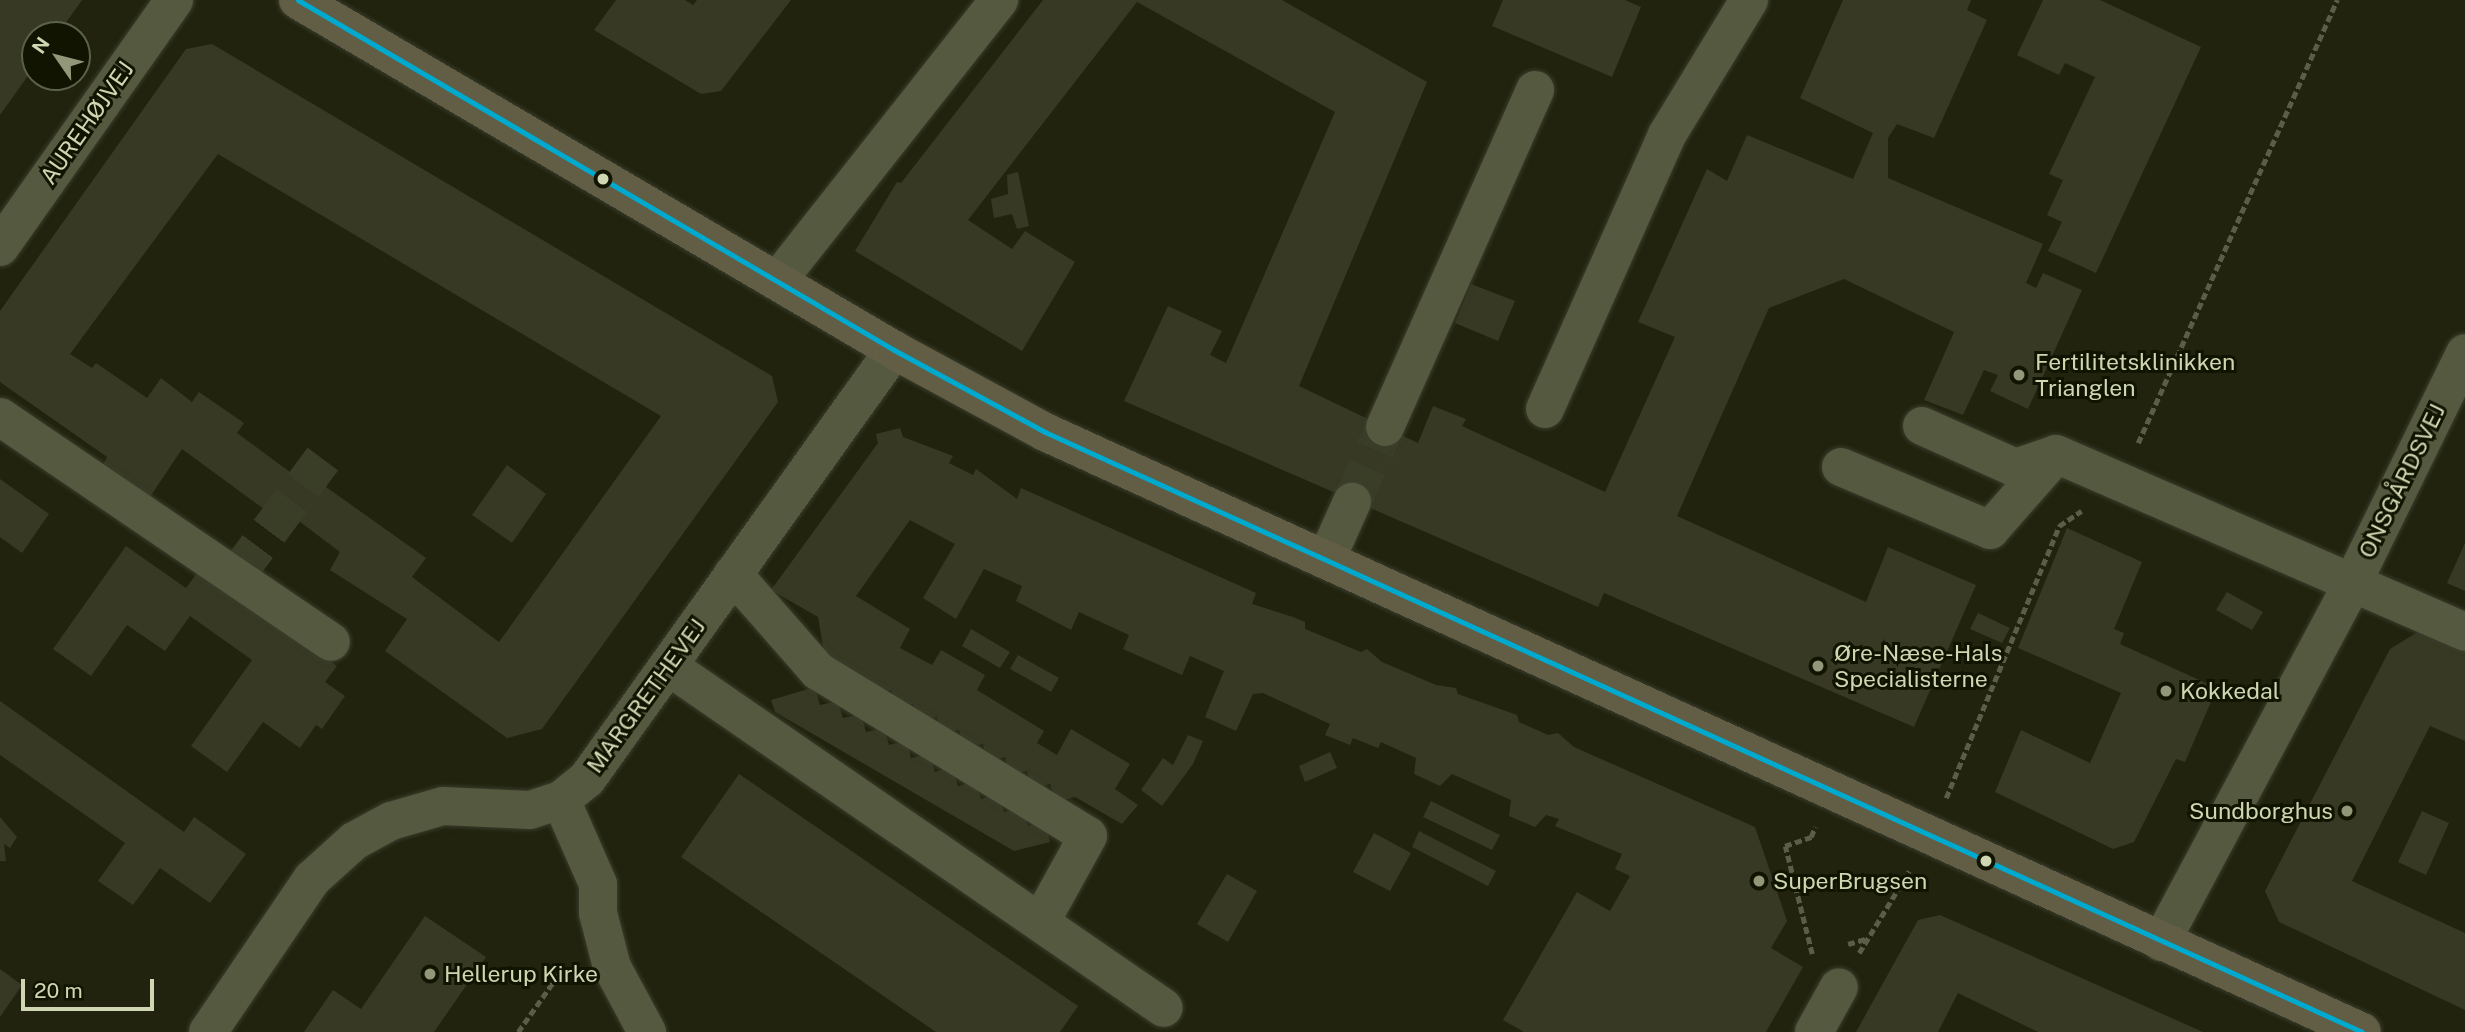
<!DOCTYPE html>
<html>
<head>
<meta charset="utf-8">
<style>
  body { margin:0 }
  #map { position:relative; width:2465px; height:1032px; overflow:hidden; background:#21230e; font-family:"Public Sans",sans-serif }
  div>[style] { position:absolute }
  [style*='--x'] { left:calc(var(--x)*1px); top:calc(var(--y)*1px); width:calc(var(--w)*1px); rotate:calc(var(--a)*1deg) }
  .building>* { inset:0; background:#373924 }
  .minor-tunnel>* { height:38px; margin-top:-19px; transform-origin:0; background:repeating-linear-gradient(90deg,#3b3e27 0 38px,transparent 0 57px) }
  .path>* { height:4.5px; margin-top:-2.25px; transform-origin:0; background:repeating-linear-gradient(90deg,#5a5d48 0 7px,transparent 0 10.5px) }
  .roads { filter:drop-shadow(0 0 2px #3a3d2c) drop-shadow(0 0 2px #3a3d2c) }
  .minor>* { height:38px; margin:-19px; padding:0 19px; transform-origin:19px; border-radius:19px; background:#55593f }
  .major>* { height:38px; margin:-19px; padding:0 19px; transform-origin:19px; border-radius:19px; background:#625e45 }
  .bus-1>* { height:5px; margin:-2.5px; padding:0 2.5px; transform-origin:2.5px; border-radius:2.5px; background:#00a9ce }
  .dots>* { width:19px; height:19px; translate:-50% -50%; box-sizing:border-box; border:4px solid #101400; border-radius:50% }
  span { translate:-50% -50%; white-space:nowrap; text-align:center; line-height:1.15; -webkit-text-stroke:6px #101400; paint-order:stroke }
  .street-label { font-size:23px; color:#cfd6b2 }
  .poi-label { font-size:23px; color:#cfd6b2 }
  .left { translate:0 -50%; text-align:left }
  .right { translate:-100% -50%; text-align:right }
  .north { position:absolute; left:21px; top:21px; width:70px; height:70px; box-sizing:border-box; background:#101400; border:2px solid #5c6247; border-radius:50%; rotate:305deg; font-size:19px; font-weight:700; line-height:28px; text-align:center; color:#cfd6b2 }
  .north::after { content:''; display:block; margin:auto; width:24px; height:32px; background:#929779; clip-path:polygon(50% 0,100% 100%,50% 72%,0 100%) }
  .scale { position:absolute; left:21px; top:979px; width:133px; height:32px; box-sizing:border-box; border:4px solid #cfd6b2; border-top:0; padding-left:9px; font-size:21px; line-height:24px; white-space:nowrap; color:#cfd6b2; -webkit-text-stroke:5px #101400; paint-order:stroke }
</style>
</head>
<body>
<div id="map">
  <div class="building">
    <i style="clip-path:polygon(0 0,82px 0,57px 35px,35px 35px,35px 66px,0 115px)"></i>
    <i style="clip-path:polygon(616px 0,685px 0,693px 5px,697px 0,791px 0,721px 91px,701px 94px,594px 30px)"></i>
    <i style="clip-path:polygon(1043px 0,1282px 0,1427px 82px,1299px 386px,1418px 443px,1433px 406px,1466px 419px,1462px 426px,1605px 492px,1675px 337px,1638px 322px,1707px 169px,1727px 181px,1747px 135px,1853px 179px,1873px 133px,1800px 98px,1843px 0,1971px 0,1967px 10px,1987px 20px,1934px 138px,1897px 124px,1888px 138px,1888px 178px,2043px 244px,2026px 283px,2036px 288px,2043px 273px,2082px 290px,2028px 409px,1990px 391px,1998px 375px,1984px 370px,1963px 415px,1924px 400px,1954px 332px,1844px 279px,1769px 308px,1677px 516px,1866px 602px,1888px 547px,1976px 585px,1914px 727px,1604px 593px,1598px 607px,1124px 401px,1168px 306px,1222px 331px,1210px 355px,1226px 363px,1335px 112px,1137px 2px,968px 220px,1012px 249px,1025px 231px,1075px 262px,1022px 351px,855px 251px,897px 182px,901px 183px)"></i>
    <i style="clip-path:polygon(1503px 0,1625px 0,1641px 7px,1612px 77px,1492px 26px)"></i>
    <i style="clip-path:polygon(2043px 0,2100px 0,2201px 47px,2096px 273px,2048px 251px,2062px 222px,2047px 215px,2063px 180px,2049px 174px,2095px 77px,2065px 63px,2059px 75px,2017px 55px)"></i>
    <i style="clip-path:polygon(evenodd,212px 44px,772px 376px,778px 402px,542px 729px,507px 738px,385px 651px,407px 619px,330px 570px,340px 552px,279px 506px,272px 515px,182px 449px,150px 497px,103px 465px,107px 457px,0 382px,0 311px,186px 49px,212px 44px,218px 154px,661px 416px,499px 642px,412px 577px,426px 558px,319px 482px,313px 489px,237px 433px,244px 423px,199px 392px,192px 402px,161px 378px,147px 398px,96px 363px,92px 368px,70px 354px,218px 154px)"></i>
    <i style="clip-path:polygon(1018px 172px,1029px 226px,1017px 229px,1012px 214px,994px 218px,991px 199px,1008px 194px,1007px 175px)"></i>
    <i style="clip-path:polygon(1471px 284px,1515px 301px,1498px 341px,1455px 323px)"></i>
    <i style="clip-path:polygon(900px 428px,903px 437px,953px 456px,949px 463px,973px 475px,976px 469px,1017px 499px,1021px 488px,1256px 593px,1252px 604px,1293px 617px,1305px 622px,1305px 629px,1361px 652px,1367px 649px,1382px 662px,1436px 685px,1456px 688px,1458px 694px,1517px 715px,1519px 722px,1548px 735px,1558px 733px,1574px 747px,1755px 827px,1787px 921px,1771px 948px,1803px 967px,1766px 1032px,1524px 1032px,1503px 1020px,1577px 892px,1610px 911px,1630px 876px,1615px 869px,1622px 854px,1555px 826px,1559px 819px,1546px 815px,1535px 827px,1509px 816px,1511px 800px,1452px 774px,1440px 786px,1414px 774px,1416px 758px,1381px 742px,1378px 748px,1353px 738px,1350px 745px,1325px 735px,1330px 724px,1263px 693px,1253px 694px,1236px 731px,1205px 717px,1224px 671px,1190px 656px,1182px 675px,1123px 649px,1129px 635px,1079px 612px,1071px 630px,1016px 601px,1022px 586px,984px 569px,956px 619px,923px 598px,955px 544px,910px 520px,856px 596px,910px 629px,900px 648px,932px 665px,941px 650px,985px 675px,977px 690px,1044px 731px,1037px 743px,1057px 755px,1071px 729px,1130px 764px,1115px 789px,1138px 805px,1122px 824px,1075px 797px,1056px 802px,1050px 784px,1032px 789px,1027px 771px,1010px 775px,1005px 757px,987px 762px,983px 744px,964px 748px,959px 730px,941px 735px,937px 717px,919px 722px,913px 704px,896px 709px,891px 690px,872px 695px,868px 678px,849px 683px,827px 670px,818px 617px,771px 590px,878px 443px,876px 434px)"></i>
    <i style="clip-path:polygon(507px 465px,546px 494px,512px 543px,472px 515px)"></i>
    <i style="clip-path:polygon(0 479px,49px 514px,22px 553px,0 537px)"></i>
    <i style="clip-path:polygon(2067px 528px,2142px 562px,2114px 629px,2124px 633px,2120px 644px,2217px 688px,2185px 762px,2176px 759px,2134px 842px,2113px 849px,1995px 792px,2021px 730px,2090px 763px,2121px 693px,2018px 648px)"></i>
    <i style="clip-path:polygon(2465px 543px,2465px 591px,2447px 583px)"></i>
    <i style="clip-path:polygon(126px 546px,186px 588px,200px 569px,337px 666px,325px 682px,345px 696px,322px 729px,316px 725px,300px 748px,263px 722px,227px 772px,191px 746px,252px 660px,190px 616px,165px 651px,127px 625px,91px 676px,53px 649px)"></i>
    <i style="clip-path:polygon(2227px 592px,2263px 612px,2252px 630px,2216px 610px)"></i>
    <i style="clip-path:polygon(1978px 613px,2010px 628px,2002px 643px,1970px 629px)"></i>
    <i style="clip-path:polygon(971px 629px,1010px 652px,1000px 668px,962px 646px)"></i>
    <i style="clip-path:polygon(2421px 630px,2465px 649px,2465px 741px,2430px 726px,2352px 881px,2465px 933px,2465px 1010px,2279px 922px,2265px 891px,2390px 649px)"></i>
    <i style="clip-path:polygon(1018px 655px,1059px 678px,1051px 692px,1010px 669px)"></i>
    <i style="clip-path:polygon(815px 687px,820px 705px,838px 701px,843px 718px,861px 714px,866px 732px,884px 728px,889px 745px,907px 741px,911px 758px,930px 754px,935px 772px,952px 767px,958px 786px,976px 781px,981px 799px,998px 794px,1004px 812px,1022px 808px,1028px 826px,1045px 821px,1050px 842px,1014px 851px,775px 712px,771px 700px)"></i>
    <i style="clip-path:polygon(0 701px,184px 832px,194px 817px,246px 854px,210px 903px,160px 868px,133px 905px,98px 881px,125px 843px,0 755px)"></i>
    <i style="clip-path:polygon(1188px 735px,1203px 741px,1193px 764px,1162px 806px,1141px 790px,1163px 758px,1173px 765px)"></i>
    <i style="clip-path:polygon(1330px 752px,1337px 768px,1305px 782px,1299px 766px)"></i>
    <i style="clip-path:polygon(739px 774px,1078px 1006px,1060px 1032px,936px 1032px,681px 857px)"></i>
    <i style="clip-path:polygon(1431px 801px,1500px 835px,1492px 850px,1423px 817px)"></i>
    <i style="clip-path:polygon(2422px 811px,2449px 823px,2426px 875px,2398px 862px)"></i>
    <i style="clip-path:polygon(0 817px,17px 837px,10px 848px,4px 844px,6px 861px,0 861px)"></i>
    <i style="clip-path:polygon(1419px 831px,1496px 871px,1488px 886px,1412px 847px)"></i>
    <i style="clip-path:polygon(1374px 833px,1411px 853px,1390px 891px,1353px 872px)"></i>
    <i style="clip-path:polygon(1227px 874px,1257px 891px,1228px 942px,1197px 924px)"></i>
    <i style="clip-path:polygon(1940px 915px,2203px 1032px,2038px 1032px,1958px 993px,1938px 1032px,1856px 1032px,1918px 920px)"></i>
    <i style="clip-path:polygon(425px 916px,486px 957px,434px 1032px,304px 1032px,333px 990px,361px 1009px)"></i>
    <i style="clip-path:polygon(0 969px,22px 985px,0 1017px)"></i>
  </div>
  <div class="minor-tunnel">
    <i style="--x:1352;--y:502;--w:82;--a:-66.3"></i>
    <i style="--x:235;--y:577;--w:147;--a:-53.3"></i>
  </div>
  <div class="path">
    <i style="--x:2138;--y:443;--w:486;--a:-65.8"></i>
    <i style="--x:1946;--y:798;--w:295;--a:-67.4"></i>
    <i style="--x:2059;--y:526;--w:27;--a:-34"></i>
    <i style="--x:1848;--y:944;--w:19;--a:-16"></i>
    <i style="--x:1859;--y:953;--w:96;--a:-58.6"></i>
    <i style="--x:1812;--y:954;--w:111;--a:-104"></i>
    <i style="--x:1785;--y:846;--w:28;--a:-19"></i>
    <i style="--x:1811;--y:837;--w:11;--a:-68"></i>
    <i style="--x:518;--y:1032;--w:83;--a:-54.8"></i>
  </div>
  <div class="roads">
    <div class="minor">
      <i style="--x:0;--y:247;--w:302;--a:-54.8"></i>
      <i style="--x:778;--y:280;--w:357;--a:-51.7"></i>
      <i style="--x:1545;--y:409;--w:300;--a:-66"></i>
      <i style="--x:1667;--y:135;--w:158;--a:-58.7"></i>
      <i style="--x:0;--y:417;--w:400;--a:34.2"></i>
      <i style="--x:1922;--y:426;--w:103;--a:24.1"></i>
      <i style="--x:2016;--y:468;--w:42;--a:-19.3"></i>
      <i style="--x:2056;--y:454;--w:446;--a:23.5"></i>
      <i style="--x:1385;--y:427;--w:369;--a:-66"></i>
      <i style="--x:1841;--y:467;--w:162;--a:22.9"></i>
      <i style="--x:1990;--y:530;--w:98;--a:-48.7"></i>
      <i style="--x:1326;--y:560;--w:64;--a:-65.9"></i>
      <i style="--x:733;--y:574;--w:129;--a:48.8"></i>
      <i style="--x:818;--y:671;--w:316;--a:31.4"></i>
      <i style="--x:1088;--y:836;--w:99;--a:118.9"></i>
      <i style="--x:668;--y:666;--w:602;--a:34.59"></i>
      <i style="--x:561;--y:800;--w:92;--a:66.2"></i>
      <i style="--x:598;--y:884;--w:29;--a:90"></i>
      <i style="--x:598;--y:913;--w:56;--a:75.5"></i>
      <i style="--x:612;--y:967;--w:74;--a:61.7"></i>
      <i style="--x:2161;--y:942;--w:406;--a:-61.9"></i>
      <i style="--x:2352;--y:584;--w:257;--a:-63.9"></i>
      <i style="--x:208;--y:1032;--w:185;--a:-55.8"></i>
      <i style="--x:312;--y:879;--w:57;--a:-42.1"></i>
      <i style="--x:354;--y:841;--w:42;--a:-28.4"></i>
      <i style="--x:391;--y:821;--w:54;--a:-16.1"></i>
      <i style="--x:443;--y:806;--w:87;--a:2.6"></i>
      <i style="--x:530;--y:810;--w:33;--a:-18"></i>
      <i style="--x:561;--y:800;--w:33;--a:-39"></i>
      <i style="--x:587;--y:779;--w:528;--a:-54.41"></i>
      <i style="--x:1814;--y:1032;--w:51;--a:-60.9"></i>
    </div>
    <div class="major">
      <i style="--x:298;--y:0;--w:691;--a:30.42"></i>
      <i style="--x:894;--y:350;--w:172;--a:28.5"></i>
      <i style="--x:1045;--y:432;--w:1447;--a:24.49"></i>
    </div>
  </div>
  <div class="bus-1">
    <i style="--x:298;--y:0;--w:691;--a:30.42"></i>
    <i style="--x:894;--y:350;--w:172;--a:28.5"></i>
    <i style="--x:1045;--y:432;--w:1447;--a:24.49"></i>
  </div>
  <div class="dots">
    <i style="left:603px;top:179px;background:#cfd6b2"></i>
    <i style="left:2019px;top:375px;background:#929779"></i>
    <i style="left:1818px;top:666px;background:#929779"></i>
    <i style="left:2166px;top:691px;background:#929779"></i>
    <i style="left:2347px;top:811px;background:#929779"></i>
    <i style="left:1986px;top:861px;background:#cfd6b2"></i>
    <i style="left:1759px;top:881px;background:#929779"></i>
    <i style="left:430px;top:974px;background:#929779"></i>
  </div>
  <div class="street-label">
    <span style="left:87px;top:123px;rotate:-55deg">AUREHØJVEJ</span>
    <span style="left:2402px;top:481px;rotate:-64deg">ONSGÅRDSVEJ</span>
    <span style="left:646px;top:696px;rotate:-54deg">MARGRETHEVEJ</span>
  </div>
  <div class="poi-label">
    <span class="left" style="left:2035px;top:375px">Fertilitetsklinikken<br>Trianglen</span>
    <span class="left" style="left:1834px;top:666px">Øre-Næse-Hals<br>Specialisterne</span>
    <span class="left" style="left:2180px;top:691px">Kokkedal</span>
    <span class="right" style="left:2333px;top:811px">Sundborghus</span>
    <span class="left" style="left:1773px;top:881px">SuperBrugsen</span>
    <span class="left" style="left:444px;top:974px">Hellerup Kirke</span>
  </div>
  <div class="north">N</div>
  <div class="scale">20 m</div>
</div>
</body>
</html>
